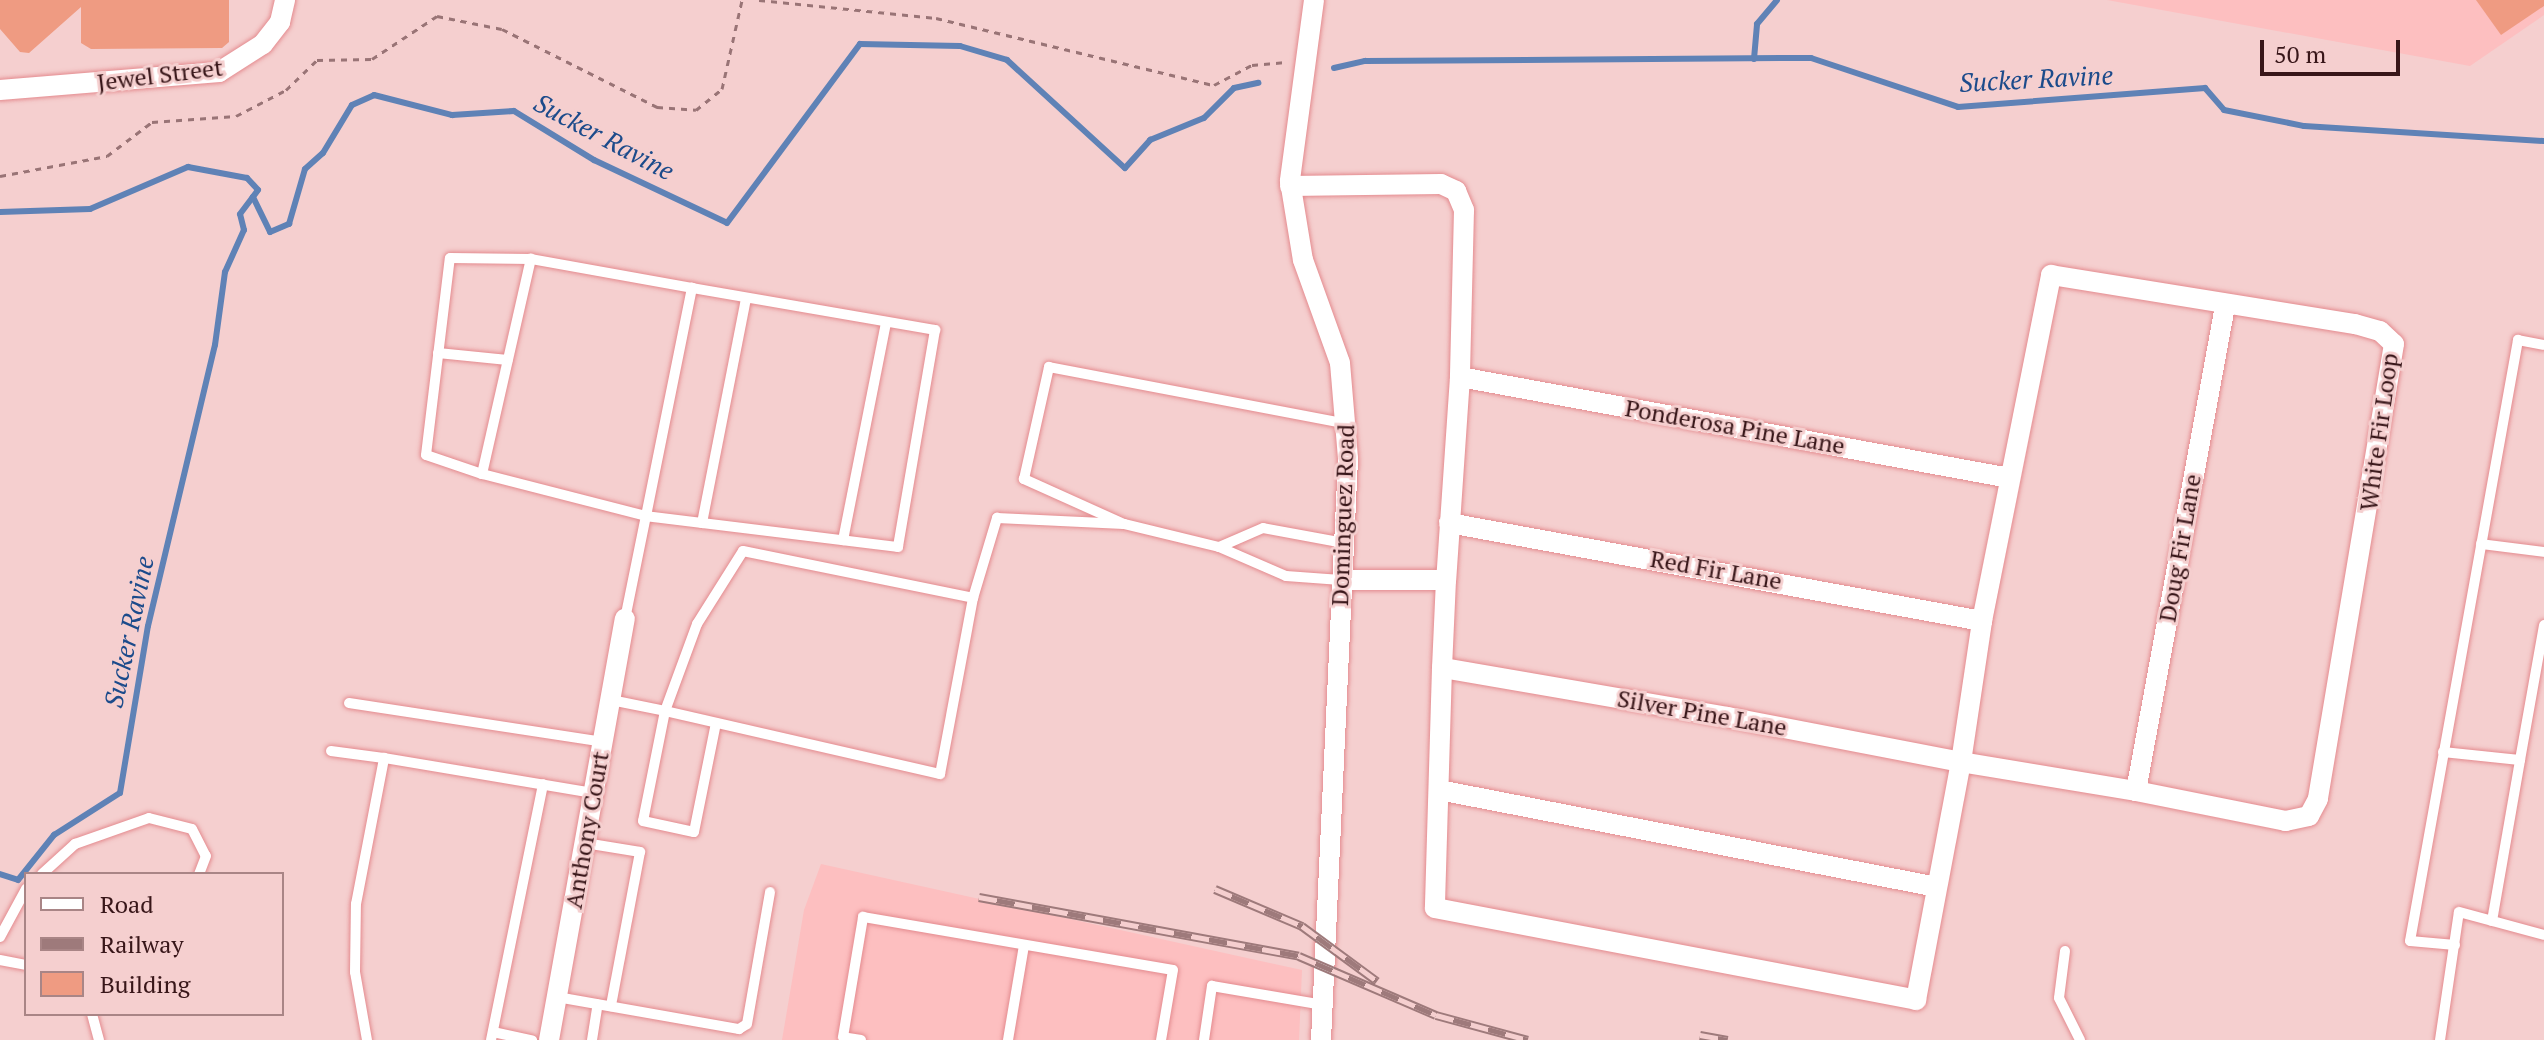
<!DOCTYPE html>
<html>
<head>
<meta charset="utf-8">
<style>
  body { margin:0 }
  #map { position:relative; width:2544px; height:1040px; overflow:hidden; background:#f5cfcf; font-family:"PT Serif",serif }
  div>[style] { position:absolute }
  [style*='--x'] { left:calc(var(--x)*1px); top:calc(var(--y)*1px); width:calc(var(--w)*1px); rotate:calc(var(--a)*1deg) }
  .built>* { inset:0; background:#fdbfc0 }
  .stream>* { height:6px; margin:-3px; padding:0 3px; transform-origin:3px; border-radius:3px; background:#5f82b6 }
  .building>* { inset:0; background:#ef9b82 }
  .path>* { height:3px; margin-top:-1.5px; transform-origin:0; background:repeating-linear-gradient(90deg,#997476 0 6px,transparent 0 12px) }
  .roads { filter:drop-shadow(0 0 2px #e48b8f) drop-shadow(0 0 2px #e48b8f) }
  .service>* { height:10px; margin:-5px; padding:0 5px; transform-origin:5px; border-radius:5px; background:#fff }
  .minor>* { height:20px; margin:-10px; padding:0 10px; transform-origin:10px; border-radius:10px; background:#fff }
  .rail>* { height:9px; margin-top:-4.5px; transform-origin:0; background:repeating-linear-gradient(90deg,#f5cfcf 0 18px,#9e7a7b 0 36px); box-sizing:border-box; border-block:2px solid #9e7a7b }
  span { translate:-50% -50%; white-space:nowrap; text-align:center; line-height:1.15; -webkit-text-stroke:6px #f5cfcf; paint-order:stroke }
  .street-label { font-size:24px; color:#381619 }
  .water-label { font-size:26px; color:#1c4b8b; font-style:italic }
  .legend { position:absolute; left:24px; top:872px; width:260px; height:144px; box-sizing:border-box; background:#f5cfcf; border:2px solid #a98586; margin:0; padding:10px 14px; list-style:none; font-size:24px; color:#381619 }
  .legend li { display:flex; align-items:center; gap:16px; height:40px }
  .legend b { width:40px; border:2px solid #a98586 }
  .scale { position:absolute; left:2260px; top:40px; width:140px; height:36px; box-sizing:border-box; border:4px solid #381619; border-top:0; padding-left:10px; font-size:24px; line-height:28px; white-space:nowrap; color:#381619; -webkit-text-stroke:6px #f5cfcf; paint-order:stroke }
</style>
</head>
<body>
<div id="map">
  <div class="built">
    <i style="clip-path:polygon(2107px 0,2544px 0,2544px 15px,2470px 66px)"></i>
    <i style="clip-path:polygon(821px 864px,1302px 970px,1299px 1040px,782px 1040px,804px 910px)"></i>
  </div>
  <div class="stream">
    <i style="--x:1754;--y:59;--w:35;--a:-85"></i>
    <i style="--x:1757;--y:24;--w:31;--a:-50"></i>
    <i style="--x:1334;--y:68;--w:32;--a:-13"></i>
    <i style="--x:1365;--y:61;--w:446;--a:-0.4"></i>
    <i style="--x:1811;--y:58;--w:155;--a:18.4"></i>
    <i style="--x:1958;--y:107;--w:248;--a:-4.4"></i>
    <i style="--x:2205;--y:88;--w:29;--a:49"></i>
    <i style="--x:2224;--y:110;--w:82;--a:11.3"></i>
    <i style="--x:2304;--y:126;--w:240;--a:3.6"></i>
    <i style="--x:0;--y:212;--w:90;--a:-1.9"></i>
    <i style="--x:90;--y:209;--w:107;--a:-23.2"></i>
    <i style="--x:188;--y:167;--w:60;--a:10.6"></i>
    <i style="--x:247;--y:178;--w:16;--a:47"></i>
    <i style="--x:258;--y:190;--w:9;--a:126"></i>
    <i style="--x:0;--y:874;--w:19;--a:18"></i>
    <i style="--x:18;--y:880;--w:58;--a:-51.3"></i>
    <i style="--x:54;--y:835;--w:78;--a:-32.5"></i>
    <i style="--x:120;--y:793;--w:169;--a:-80.5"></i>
    <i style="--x:148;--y:626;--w:289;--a:-76.6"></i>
    <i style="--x:215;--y:345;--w:74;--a:-82.2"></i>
    <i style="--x:225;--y:272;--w:46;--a:-65.7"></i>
    <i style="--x:244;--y:230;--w:16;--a:-104"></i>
    <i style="--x:240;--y:214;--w:21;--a:-53"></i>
    <i style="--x:253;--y:197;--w:39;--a:64"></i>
    <i style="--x:270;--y:232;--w:21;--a:-23"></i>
    <i style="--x:289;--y:224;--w:57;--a:-73.8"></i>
    <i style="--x:305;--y:169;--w:24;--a:-42"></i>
    <i style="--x:323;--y:153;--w:56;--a:-58.9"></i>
    <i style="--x:352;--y:105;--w:24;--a:-24"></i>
    <i style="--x:374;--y:95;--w:81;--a:14.4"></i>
    <i style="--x:452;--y:115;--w:62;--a:-3.7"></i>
    <i style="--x:514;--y:111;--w:94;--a:31.5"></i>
    <i style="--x:594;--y:160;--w:147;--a:25.3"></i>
    <i style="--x:727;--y:223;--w:223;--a:-53.4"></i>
    <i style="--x:860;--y:44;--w:100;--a:1.1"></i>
    <i style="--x:960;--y:46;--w:49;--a:16.6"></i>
    <i style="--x:1007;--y:60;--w:160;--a:42.5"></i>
    <i style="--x:1125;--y:168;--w:38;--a:-48"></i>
    <i style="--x:1150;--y:140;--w:58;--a:-22.2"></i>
    <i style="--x:1204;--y:118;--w:42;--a:-45"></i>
    <i style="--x:1234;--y:88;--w:25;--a:-12"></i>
  </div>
  <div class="building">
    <i style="clip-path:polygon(0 0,229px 0,229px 42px,222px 48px,91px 49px,81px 43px,81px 7px,29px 53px,20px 52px,0 29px)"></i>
    <i style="clip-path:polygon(2476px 0,2544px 0,2544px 6px,2501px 35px)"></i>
  </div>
  <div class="path">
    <i style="--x:759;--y:0;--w:178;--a:5.8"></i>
    <i style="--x:936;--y:18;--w:286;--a:13.6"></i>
    <i style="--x:1214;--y:85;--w:43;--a:-27.8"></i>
    <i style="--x:1252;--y:65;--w:34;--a:-5"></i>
    <i style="--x:0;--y:176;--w:109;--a:-10.6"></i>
    <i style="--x:107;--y:156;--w:56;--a:-37.1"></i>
    <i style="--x:152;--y:122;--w:84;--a:-4.1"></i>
    <i style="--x:236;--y:116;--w:56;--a:-27.5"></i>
    <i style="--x:286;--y:90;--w:43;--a:-44.1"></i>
    <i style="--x:317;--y:60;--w:55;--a:-1"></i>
    <i style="--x:372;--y:59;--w:78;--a:-33.5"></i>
    <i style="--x:437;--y:16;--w:66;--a:11.3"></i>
    <i style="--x:502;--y:29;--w:174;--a:26.7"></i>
    <i style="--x:657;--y:107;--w:39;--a:4"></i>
    <i style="--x:696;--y:110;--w:33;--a:-39"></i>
    <i style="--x:722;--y:89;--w:91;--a:-77.3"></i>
  </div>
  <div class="roads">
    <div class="service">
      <i style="--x:438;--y:353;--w:70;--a:5.7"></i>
      <i style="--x:482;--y:474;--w:59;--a:-161.3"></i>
      <i style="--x:426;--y:455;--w:198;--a:-83.1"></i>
      <i style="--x:450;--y:258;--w:81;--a:0.7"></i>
      <i style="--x:702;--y:523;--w:229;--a:-78.9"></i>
      <i style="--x:843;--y:540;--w:222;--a:-78.8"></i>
      <i style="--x:1344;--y:543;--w:82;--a:-169.5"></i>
      <i style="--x:1263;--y:528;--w:48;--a:156.6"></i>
      <i style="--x:1219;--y:547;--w:98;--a:-166.4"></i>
      <i style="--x:1124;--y:524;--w:110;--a:-155.8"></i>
      <i style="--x:1024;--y:479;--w:115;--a:-77.4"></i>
      <i style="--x:1049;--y:367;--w:304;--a:10.8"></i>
      <i style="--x:2481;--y:544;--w:64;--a:7.2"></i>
      <i style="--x:1219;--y:547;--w:73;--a:23.4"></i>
      <i style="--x:1286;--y:576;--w:55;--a:4.2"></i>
      <i style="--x:973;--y:598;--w:84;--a:-73.3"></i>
      <i style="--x:997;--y:518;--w:127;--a:2.7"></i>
      <i style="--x:625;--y:619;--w:105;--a:-78.5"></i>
      <i style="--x:646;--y:516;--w:233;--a:-78.6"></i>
      <i style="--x:692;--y:288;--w:247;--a:9.8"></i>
      <i style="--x:935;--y:330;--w:220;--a:99.7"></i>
      <i style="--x:898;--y:547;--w:254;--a:-173"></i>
      <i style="--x:646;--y:516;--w:169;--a:-165.6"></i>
      <i style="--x:482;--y:474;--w:221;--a:-77.2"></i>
      <i style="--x:531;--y:259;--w:164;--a:10.2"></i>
      <i style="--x:611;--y:700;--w:55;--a:11.5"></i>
      <i style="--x:665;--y:711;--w:93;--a:-69.8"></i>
      <i style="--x:697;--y:624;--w:86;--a:-57.8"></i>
      <i style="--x:743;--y:551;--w:235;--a:11.5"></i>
      <i style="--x:973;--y:598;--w:179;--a:100.6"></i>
      <i style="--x:940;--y:774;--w:282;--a:-167.1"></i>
      <i style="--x:665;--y:711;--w:112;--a:101.3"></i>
      <i style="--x:643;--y:821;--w:52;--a:12.2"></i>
      <i style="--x:694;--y:832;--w:111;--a:-78.6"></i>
      <i style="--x:349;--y:703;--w:257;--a:8.7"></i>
      <i style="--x:331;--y:751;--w:53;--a:7.5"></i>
      <i style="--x:2443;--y:752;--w:77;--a:5.9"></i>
      <i style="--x:2520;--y:760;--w:137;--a:-79.9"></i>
      <i style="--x:585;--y:843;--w:56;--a:9.3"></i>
      <i style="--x:640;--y:852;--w:157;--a:100.7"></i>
      <i style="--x:42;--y:874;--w:45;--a:-42.3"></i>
      <i style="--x:75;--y:844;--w:78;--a:-19.4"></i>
      <i style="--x:149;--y:818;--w:44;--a:14.3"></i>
      <i style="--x:192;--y:829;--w:30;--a:63"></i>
      <i style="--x:206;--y:856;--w:19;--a:111"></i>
      <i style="--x:2492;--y:921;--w:163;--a:-80.1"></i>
      <i style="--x:0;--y:937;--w:55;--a:-61.6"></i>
      <i style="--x:2455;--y:945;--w:45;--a:-174.9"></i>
      <i style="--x:2410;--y:941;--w:611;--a:-79.81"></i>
      <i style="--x:2518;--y:340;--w:26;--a:11"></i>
      <i style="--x:2065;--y:951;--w:47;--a:97.3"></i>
      <i style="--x:2059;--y:998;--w:47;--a:63.4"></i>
      <i style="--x:0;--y:960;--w:26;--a:11"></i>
      <i style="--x:557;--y:997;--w:185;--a:10"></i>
      <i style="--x:739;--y:1029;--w:9;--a:-32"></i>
      <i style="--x:747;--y:1024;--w:134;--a:-80.1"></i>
      <i style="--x:92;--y:1014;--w:27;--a:75"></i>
      <i style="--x:493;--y:1032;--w:40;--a:12"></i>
      <i style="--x:367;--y:1040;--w:69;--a:-100"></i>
      <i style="--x:355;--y:972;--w:68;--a:-89.2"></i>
      <i style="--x:356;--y:904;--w:149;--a:-79.1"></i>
      <i style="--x:384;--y:758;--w:213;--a:9.5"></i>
      <i style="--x:491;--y:1040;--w:261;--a:-78.5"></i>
      <i style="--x:592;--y:1040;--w:36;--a:-81"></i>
      <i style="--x:861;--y:1040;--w:18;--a:-171"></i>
      <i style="--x:843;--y:1037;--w:122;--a:-80.5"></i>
      <i style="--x:863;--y:917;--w:314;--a:9.7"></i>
      <i style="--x:1173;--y:970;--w:71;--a:99.7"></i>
      <i style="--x:1008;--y:1040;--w:96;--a:-80.4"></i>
      <i style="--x:1204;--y:1040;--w:55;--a:-81.6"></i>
      <i style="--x:1212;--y:986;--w:113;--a:9.7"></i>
      <i style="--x:2440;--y:1040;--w:129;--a:-81.6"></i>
      <i style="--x:2459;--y:912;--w:88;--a:15.1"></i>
    </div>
    <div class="minor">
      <i style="--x:1314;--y:0;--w:183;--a:97.6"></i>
      <i style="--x:1290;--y:181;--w:80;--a:80.7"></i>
      <i style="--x:1303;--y:260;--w:109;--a:70.2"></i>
      <i style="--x:1340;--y:363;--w:96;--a:85.2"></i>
      <i style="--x:1348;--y:459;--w:582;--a:92.66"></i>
      <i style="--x:0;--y:90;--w:220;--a:-4.7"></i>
      <i style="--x:219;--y:72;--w:52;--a:-32.5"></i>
      <i style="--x:263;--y:44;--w:28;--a:-52"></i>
      <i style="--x:280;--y:22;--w:23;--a:-77"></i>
      <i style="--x:1290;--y:186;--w:151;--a:-0.8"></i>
      <i style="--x:1441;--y:184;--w:17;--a:25"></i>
      <i style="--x:1456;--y:191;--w:21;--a:67"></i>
      <i style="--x:1464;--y:210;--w:167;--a:91.4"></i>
      <i style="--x:1460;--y:377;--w:203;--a:93.9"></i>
      <i style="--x:1446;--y:580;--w:88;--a:92.6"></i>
      <i style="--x:1442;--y:668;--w:240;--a:91.7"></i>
      <i style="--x:1435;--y:908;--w:490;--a:10.8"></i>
      <i style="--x:1916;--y:1000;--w:242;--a:-79.3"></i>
      <i style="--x:1961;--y:762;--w:143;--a:-81.5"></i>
      <i style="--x:1982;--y:621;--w:353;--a:-78.7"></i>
      <i style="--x:2051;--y:275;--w:308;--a:9.2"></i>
      <i style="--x:2355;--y:324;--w:26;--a:16"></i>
      <i style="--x:2380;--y:331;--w:19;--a:43"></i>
      <i style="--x:2394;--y:344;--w:461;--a:99.5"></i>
      <i style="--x:2318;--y:799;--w:19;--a:118"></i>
      <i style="--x:2309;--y:816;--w:24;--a:168"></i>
      <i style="--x:2286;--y:821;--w:153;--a:-168.7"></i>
      <i style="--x:2136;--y:791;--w:177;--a:-170.6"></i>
      <i style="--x:1961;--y:762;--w:238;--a:-169.1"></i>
      <i style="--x:1727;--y:717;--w:289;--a:-170.2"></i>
      <i style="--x:1460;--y:377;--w:559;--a:10.41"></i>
      <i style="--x:1449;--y:523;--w:542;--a:10.42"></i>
      <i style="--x:1341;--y:580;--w:105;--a:0"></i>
      <i style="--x:1439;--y:790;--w:507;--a:11.02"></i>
      <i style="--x:2136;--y:791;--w:494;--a:-79.6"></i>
      <i style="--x:549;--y:1040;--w:428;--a:-79.8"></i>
    </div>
  </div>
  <div class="rail">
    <i style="--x:1215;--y:889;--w:95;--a:23"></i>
    <i style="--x:1302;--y:926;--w:93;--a:36.3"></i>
    <i style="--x:979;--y:897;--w:325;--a:10.4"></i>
    <i style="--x:1299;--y:956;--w:149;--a:23.3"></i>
    <i style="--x:1436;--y:1015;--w:95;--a:15.2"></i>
    <i style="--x:1700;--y:1035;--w:28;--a:10"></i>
  </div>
  <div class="street-label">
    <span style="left:160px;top:75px;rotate:-7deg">Jewel Street</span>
    <span style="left:1735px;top:427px;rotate:10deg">Ponderosa Pine Lane</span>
    <span style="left:2379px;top:432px;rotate:-82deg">White Fir Loop</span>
    <span style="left:1343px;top:515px;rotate:-88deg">Dominguez Road</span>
    <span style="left:2180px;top:548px;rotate:-80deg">Doug Fir Lane</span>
    <span style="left:1716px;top:570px;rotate:10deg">Red Fir Lane</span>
    <span style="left:1702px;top:713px;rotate:10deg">Silver Pine Lane</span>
    <span style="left:587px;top:830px;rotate:-80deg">Anthony Court</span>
  </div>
  <div class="water-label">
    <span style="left:2036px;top:79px;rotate:-3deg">Sucker Ravine</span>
    <span style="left:604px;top:137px;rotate:28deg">Sucker Ravine</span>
    <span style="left:129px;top:632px;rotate:-78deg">Sucker Ravine</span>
  </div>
  <ul class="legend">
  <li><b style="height:10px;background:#fff"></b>Road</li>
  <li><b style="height:10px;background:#9e7a7b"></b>Railway</li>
  <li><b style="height:22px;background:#ef9b82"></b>Building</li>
  </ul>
  <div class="scale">50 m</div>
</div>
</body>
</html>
